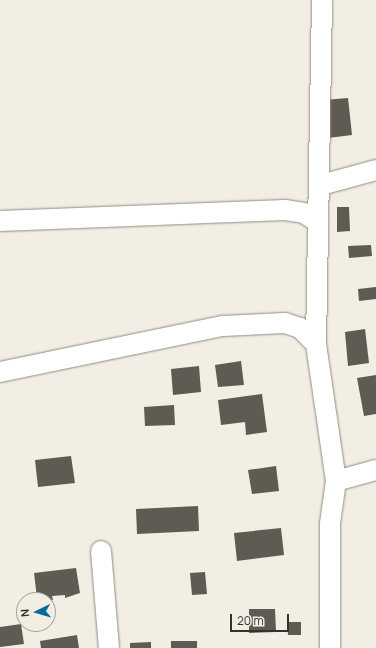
<!DOCTYPE html>
<html>
<head>
<meta charset="utf-8">
<style>
  body { margin:0 }
  #map { position:relative; width:376px; height:648px; overflow:hidden; background:#f3eee3; font-family:Manrope,sans-serif }
  div>[style] { position:absolute }
  [style*='--x'] { left:calc(var(--x)*1px); top:calc(var(--y)*1px); width:calc(var(--w)*1px); rotate:calc(var(--a)*1deg) }
  .building>* { inset:0; background:#5f5b52 }
  .roads { filter:drop-shadow(0 0 1px #908c82) drop-shadow(0 0 1px #908c82) }
  .minor>* { height:20px; margin:-10px; padding:0 10px; transform-origin:10px; border-radius:10px; background:#fff }
  span { translate:-50% -50%; white-space:nowrap; text-align:center; line-height:1.15; -webkit-text-stroke:4px #f3eee3; paint-order:stroke }
  .north { position:absolute; left:16px; top:592px; width:40px; height:40px; box-sizing:border-box; background:#f3eee3; border:1px solid #a7a39b; border-radius:50%; rotate:265deg; font-size:11px; font-weight:700; line-height:16px; text-align:center; color:#34322e }
  .north::after { content:''; display:block; margin:auto; width:14px; height:18px; background:#026d9a; clip-path:polygon(50% 0,100% 100%,50% 72%,0 100%) }
  .scale { position:absolute; left:230px; top:614px; width:59px; height:18px; box-sizing:border-box; border:2px solid #34322e; border-top:0; padding-left:5px; font-size:12px; line-height:14px; white-space:nowrap; color:#34322e; -webkit-text-stroke:3px #f3eee3; paint-order:stroke }
</style>
</head>
<body>
<div id="map">
  <div class="building">
    <i style="clip-path:polygon(348px 98px,352px 135px,328px 138px,324px 100px)"></i>
    <i style="clip-path:polygon(337px 207px,349px 207px,350px 231px,337px 232px)"></i>
    <i style="clip-path:polygon(371px 245px,372px 256px,349px 258px,348px 246px)"></i>
    <i style="clip-path:polygon(376px 287px,376px 299px,359px 301px,358px 289px)"></i>
    <i style="clip-path:polygon(365px 329px,369px 363px,348px 366px,345px 332px)"></i>
    <i style="clip-path:polygon(241px 361px,244px 385px,218px 387px,215px 365px)"></i>
    <i style="clip-path:polygon(199px 366px,201px 392px,173px 395px,171px 369px)"></i>
    <i style="clip-path:polygon(376px 375px,376px 414px,364px 416px,357px 378px)"></i>
    <i style="clip-path:polygon(262px 394px,267px 432px,246px 435px,245px 422px,221px 425px,218px 400px)"></i>
    <i style="clip-path:polygon(174px 405px,175px 425px,145px 426px,144px 407px)"></i>
    <i style="clip-path:polygon(71px 456px,75px 483px,38px 487px,35px 460px)"></i>
    <i style="clip-path:polygon(276px 466px,279px 491px,252px 494px,248px 470px)"></i>
    <i style="clip-path:polygon(198px 506px,199px 531px,137px 534px,136px 509px)"></i>
    <i style="clip-path:polygon(281px 528px,284px 555px,237px 561px,234px 533px)"></i>
    <i style="clip-path:polygon(76px 568px,80px 593px,65px 598px,65px 595px,52px 596px,53px 600px,48px 600px,45px 597px,37px 598px,34px 573px)"></i>
    <i style="clip-path:polygon(205px 572px,207px 594px,192px 595px,190px 573px)"></i>
    <i style="clip-path:polygon(249px 609px,275px 609px,276px 632px,249px 633px)"></i>
    <i style="clip-path:polygon(287px 622px,301px 622px,301px 635px,288px 635px)"></i>
    <i style="clip-path:polygon(21px 624px,24px 644px,0 647px,0 627px)"></i>
    <i style="clip-path:polygon(77px 635px,79px 648px,41px 648px,40px 641px)"></i>
    <i style="clip-path:polygon(171px 641px,197px 641px,197px 648px,171px 648px)"></i>
    <i style="clip-path:polygon(151px 642px,151px 648px,130px 648px,130px 643px)"></i>
  </div>
  <div class="roads">
    <div class="minor">
      <i style="--x:321;--y:185;--w:57;--a:-15.3"></i>
      <i style="--x:0;--y:221;--w:285;--a:-2.2"></i>
      <i style="--x:285;--y:210;--w:19;--a:9"></i>
      <i style="--x:304;--y:213;--w:17;--a:33"></i>
      <i style="--x:316;--y:344;--w:344;--a:-89"></i>
      <i style="--x:0;--y:372;--w:228;--a:-11.7"></i>
      <i style="--x:223;--y:326;--w:62;--a:-2.8"></i>
      <i style="--x:285;--y:323;--w:16;--a:18"></i>
      <i style="--x:300;--y:328;--w:23;--a:45"></i>
      <i style="--x:316;--y:344;--w:138;--a:81.7"></i>
      <i style="--x:336;--y:481;--w:42;--a:98.1"></i>
      <i style="--x:330;--y:523;--w:125;--a:90"></i>
      <i style="--x:336;--y:481;--w:41;--a:-15.4"></i>
      <i style="--x:101;--y:551;--w:97;--a:85.3"></i>
    </div>
  </div>
  <div class="north">N</div>
  <div class="scale">20 m</div>
</div>
</body>
</html>
